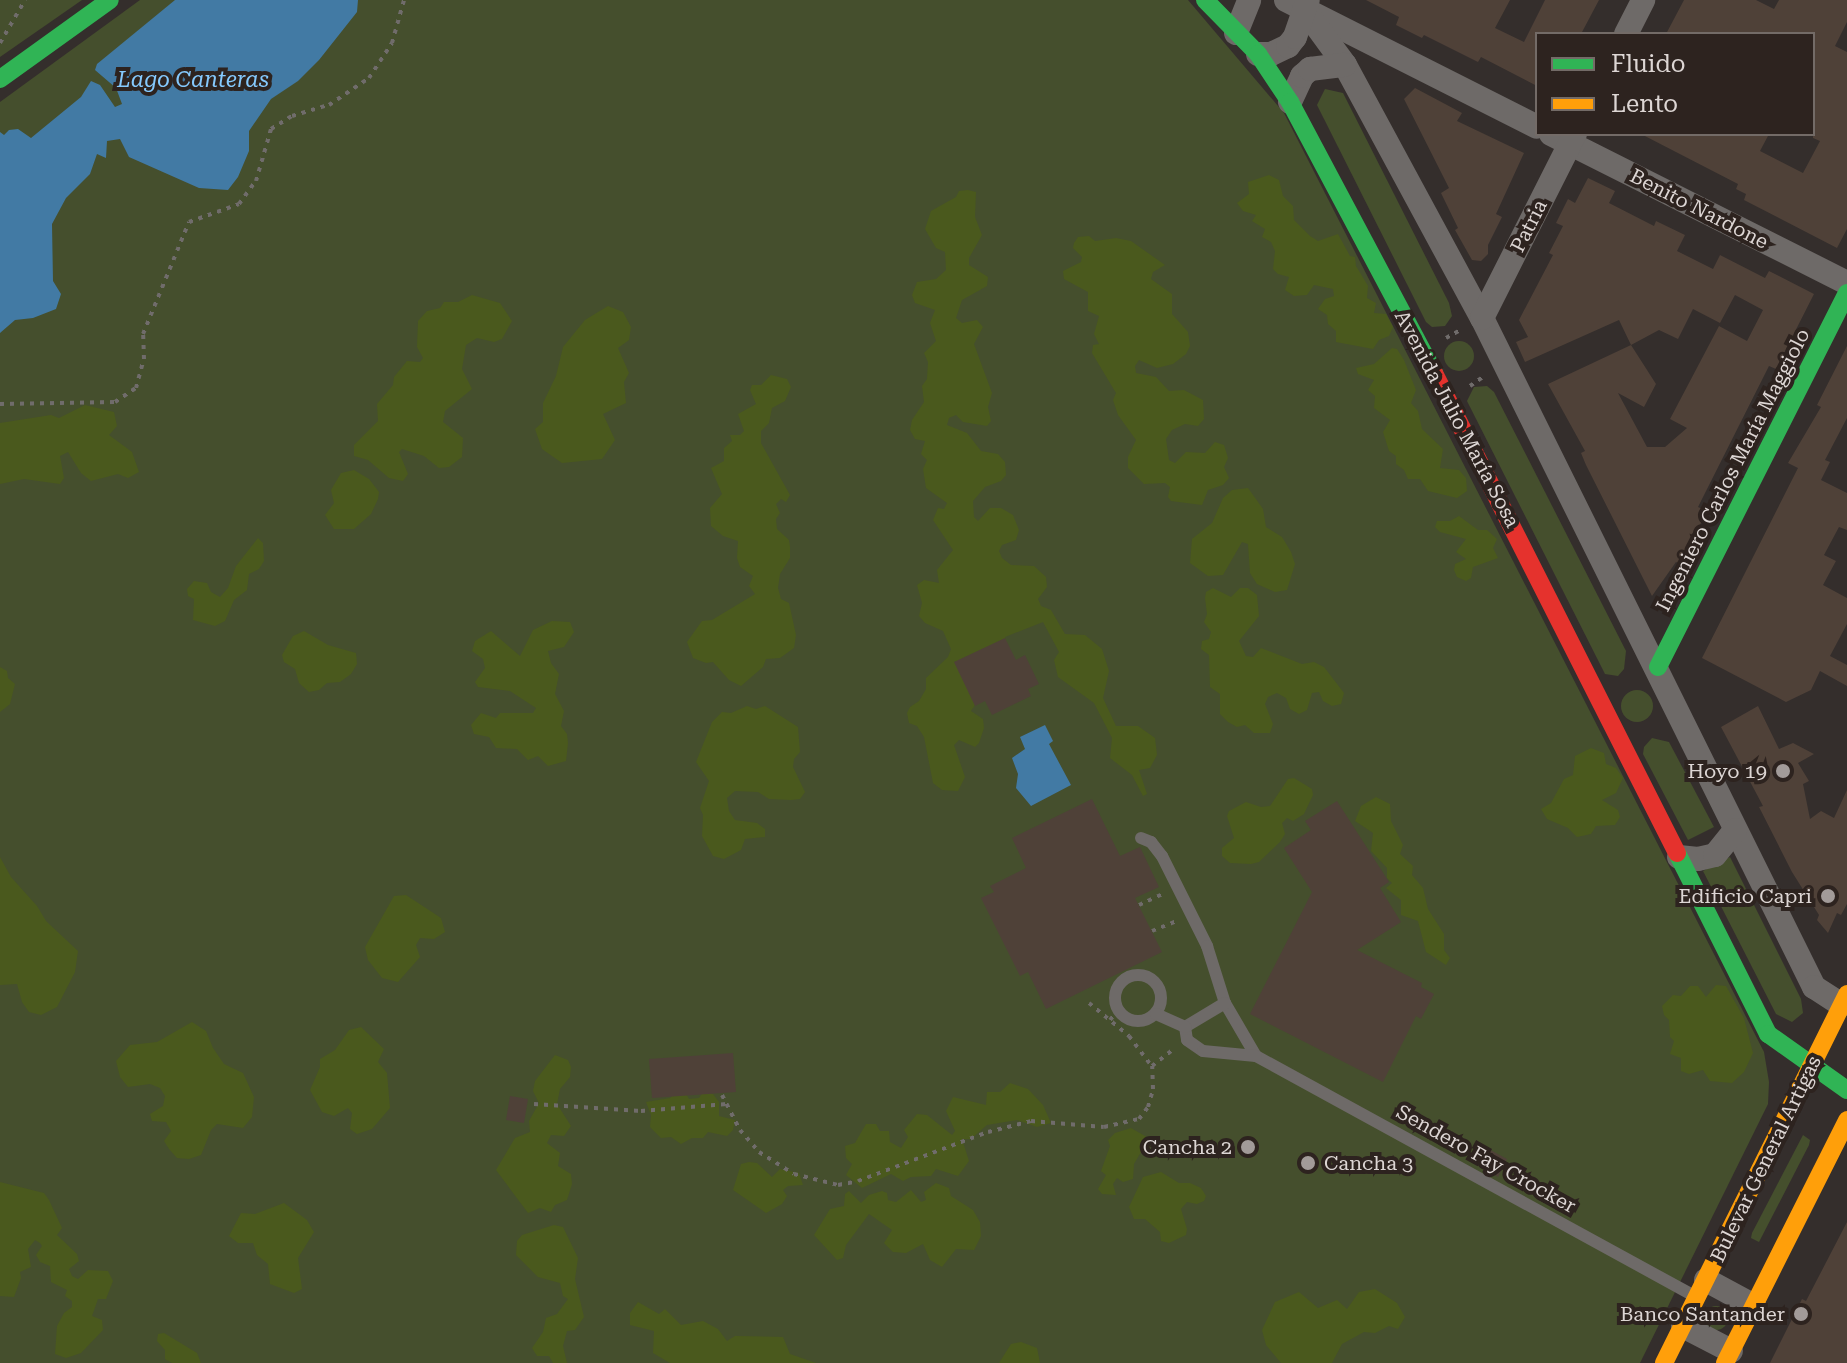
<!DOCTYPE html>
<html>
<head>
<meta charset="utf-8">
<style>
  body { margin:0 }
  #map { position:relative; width:1847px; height:1363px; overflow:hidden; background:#342e2c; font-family:"Roboto Serif",serif }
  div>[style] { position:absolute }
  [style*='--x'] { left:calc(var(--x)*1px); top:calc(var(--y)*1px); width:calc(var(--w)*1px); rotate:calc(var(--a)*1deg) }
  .green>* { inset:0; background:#454f2d }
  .round { border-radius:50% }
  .forest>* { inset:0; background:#4a591d }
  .water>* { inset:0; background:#427aa4 }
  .building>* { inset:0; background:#4f4138 }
  .path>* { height:4px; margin-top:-2px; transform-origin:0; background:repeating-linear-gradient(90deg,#706c6b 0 4px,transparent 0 10px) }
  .lane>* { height:12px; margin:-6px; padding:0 6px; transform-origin:6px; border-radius:6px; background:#6e6a68 }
  .lane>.ring { margin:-6px; padding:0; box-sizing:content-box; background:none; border:12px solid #6e6a68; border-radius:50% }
  .street>* { height:24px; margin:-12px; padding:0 12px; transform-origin:12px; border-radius:12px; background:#6e6a68 }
  .fast>* { height:18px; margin:-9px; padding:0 9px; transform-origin:9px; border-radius:9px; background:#30b455 }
  .slow>* { height:18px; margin:-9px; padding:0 9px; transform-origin:9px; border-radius:9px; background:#ff9f0a }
  .jam>* { height:18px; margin:-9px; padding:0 9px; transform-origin:9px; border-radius:9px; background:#e5322d }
  .dots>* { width:22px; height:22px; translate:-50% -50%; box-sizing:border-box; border:4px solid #2d231f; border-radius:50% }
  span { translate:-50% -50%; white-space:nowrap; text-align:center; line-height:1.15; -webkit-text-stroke:8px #2d231f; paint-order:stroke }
  .street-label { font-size:20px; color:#ddd6d4 }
  .poi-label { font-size:20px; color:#ddd6d4 }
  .right { translate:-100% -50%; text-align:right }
  .left { translate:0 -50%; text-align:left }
  .water-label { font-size:22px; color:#85c9fd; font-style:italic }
  .legend { position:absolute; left:1535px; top:32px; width:280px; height:104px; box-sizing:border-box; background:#2d231f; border:2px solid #736b67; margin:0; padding:10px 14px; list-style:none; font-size:24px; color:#ddd6d4 }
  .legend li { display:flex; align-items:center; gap:16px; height:40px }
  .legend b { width:40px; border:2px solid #736b67 }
</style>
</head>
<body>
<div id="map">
  <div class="green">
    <i style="clip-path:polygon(0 0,82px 0,0 57px)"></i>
    <i style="clip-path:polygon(140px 0,1188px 0,1284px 113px,1764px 1052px,1769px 1082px,1768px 1104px,1640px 1363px,0 1363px,0 102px)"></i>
    <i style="clip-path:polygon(1325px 89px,1343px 93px,1449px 303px,1452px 316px,1445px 326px,1432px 327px,1426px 322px,1317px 105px)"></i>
    <i class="round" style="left:1444px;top:341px;width:30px;height:30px"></i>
    <i style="clip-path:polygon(1487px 386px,1494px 392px,1626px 651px,1624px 669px,1618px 676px,1605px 674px,1467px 401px,1474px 387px)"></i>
    <i class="round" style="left:1621px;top:690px;width:32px;height:32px"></i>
    <i style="clip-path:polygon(1652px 738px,1669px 742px,1714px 827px,1688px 840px,1643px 754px,1644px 747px)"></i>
    <i style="clip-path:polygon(1730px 857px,1801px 999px,1803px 1013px,1792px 1022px,1776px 1014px,1703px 871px)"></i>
    <i style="clip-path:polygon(1803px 1135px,1810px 1140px,1809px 1145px,1759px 1242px,1751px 1238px,1752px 1233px)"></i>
    <i class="round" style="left:1704px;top:1306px;width:24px;height:24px"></i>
  </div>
  <div class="forest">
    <i style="clip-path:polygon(1269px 175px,1279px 180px,1283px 196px,1293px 206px,1294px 220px,1310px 236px,1318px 241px,1338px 234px,1350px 256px,1355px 257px,1356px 266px,1368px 286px,1367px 298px,1376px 303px,1374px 313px,1386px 314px,1393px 327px,1389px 336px,1379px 340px,1373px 349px,1336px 342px,1336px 331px,1328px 324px,1327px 315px,1318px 309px,1325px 299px,1334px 296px,1333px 289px,1314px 285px,1307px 295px,1294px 296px,1285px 290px,1289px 277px,1278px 274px,1273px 269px,1275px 251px,1271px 242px,1262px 237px,1265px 229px,1252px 221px,1256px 215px,1243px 211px,1237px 203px,1249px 194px,1248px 182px)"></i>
    <i style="clip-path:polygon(968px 190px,976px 192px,975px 217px,982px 235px,969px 258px,969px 265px,988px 277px,987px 286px,962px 300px,956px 318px,962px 323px,977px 320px,983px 327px,974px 344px,992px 393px,988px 407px,991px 421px,987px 426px,963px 422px,956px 415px,949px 418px,947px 425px,967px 433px,981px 451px,998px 454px,1005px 462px,1006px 475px,1001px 481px,985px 487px,973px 501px,974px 517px,978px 521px,990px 508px,1001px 508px,1013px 515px,1019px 530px,1016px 540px,1002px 545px,999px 551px,1002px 558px,1011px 565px,1034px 566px,1046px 577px,1047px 587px,1038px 599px,1041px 606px,1051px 610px,1065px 634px,1085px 635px,1102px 649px,1109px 671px,1103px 698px,1116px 726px,1138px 726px,1155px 738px,1157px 755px,1150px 768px,1139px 770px,1147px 794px,1143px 796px,1132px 775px,1110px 758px,1112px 738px,1094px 703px,1058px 677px,1054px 660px,1059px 652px,1043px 622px,1005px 637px,1010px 653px,971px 711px,983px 719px,984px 728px,979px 743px,975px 747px,959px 740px,954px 745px,965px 777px,958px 791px,942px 790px,933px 783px,924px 737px,917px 726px,909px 723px,907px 713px,910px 707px,919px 701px,926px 689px,926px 678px,948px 657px,951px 649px,943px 631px,925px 623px,919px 616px,922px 603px,917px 585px,924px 580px,939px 583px,937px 570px,953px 550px,933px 520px,938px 508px,944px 509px,947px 503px,926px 488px,923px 469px,927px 460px,921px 454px,925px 441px,915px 439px,910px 430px,912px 420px,924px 402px,922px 386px,927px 379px,928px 362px,924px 353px,936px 341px,930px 323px,935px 310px,915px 303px,912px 295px,917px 282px,936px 279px,946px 270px,945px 252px,936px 248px,925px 229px,931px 211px,956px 197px,959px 191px)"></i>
    <i style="clip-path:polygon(1089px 236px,1095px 241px,1116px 238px,1131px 241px,1165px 265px,1153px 272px,1151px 279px,1172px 294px,1172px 314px,1188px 332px,1190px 346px,1186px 354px,1173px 364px,1157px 368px,1139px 360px,1135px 366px,1136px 373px,1156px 377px,1169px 391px,1184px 390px,1203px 400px,1204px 419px,1198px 426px,1185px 424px,1172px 430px,1166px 439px,1169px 460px,1175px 463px,1186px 452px,1205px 453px,1215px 442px,1224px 445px,1228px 458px,1224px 467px,1229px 478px,1223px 485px,1208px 490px,1202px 505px,1171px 501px,1168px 497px,1170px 487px,1165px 483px,1144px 484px,1128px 468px,1128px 457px,1136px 440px,1118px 415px,1113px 400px,1116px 393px,1092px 353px,1093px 345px,1099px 344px,1094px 334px,1099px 316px,1088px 311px,1088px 292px,1064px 279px,1063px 271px,1081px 262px,1082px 257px,1073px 248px,1074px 243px,1078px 237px)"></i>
    <i style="clip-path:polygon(472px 295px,500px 303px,512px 321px,502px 339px,494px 342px,477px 338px,466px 345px,462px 369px,472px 389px,445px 411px,443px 422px,463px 438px,462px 457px,449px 467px,439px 468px,424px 456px,402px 449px,399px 452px,408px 474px,403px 481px,389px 478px,368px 460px,354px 456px,354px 445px,378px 421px,377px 404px,393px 385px,394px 377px,407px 361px,420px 362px,423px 358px,417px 347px,418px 321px,427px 311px,440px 308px,444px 302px,458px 302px)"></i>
    <i style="clip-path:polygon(608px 306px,623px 312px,631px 327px,629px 340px,618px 348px,629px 373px,624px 382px,626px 403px,603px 414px,615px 440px,602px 459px,562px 463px,542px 449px,535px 429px,543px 422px,543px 403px,556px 376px,563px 347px,585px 320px)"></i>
    <i style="clip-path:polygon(1392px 348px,1397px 349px,1404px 360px,1416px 390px,1411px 403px,1418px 411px,1422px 429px,1443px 449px,1440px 468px,1459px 470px,1466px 478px,1467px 491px,1457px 498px,1428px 491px,1420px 479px,1408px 479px,1404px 470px,1396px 464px,1396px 456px,1389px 451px,1383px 432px,1390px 420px,1374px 408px,1375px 396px,1368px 390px,1374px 380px,1358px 374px,1356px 368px,1374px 364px)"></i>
    <i style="clip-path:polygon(771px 375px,787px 379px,791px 387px,785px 401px,772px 408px,769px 423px,761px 431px,761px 443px,790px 495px,786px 502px,781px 499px,776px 504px,780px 513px,776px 519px,777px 529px,789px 540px,790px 547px,790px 558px,780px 574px,778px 588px,781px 599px,789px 603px,796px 635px,794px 648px,780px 658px,766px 659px,763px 667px,741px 686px,729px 680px,713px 662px,706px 663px,693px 658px,687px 642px,702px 621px,712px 620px,755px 594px,749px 586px,753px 576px,740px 567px,737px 558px,738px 541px,723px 536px,711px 526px,710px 508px,722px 494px,711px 468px,724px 461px,724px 448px,732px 441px,730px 435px,740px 435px,744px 431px,738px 414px,756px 404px,750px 390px,752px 385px,761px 385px)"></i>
    <i style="clip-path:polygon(85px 405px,114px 412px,117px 426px,109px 435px,132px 452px,139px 472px,128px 478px,118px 474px,91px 481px,81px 473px,68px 452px,60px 456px,64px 478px,60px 484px,24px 479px,0 484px,0 423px,51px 415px,59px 418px)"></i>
    <i style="clip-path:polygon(354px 470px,369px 479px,379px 492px,378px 499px,371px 514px,354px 529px,334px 529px,325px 515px,334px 503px,331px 490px,341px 473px)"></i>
    <i style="clip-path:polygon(1248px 488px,1263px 509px,1266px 527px,1282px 537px,1291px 552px,1295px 564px,1287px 590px,1275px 592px,1257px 584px,1250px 573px,1248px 544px,1242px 542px,1223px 575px,1208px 576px,1190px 563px,1192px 539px,1212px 523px,1223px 498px,1232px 490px)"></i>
    <i style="clip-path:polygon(1459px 516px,1478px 530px,1487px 530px,1497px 539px,1493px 548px,1498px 558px,1473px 567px,1471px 578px,1466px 581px,1457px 577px,1454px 570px,1455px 564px,1466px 559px,1456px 552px,1466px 539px,1440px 532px,1435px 527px,1437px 521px,1450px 521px)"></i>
    <i style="clip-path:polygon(258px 538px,263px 543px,264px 561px,259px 569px,249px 574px,247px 590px,234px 600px,225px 621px,215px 626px,193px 620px,194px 599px,188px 596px,187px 589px,194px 581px,207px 583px,211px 592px,220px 597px,228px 588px,236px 566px)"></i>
    <i style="clip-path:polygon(1213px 588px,1231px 597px,1240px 588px,1248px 588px,1257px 595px,1259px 616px,1239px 641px,1246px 656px,1253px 657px,1261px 648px,1302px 664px,1314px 662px,1324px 667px,1344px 693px,1341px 704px,1332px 706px,1323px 701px,1319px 692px,1312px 693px,1307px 710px,1299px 714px,1290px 709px,1286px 698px,1277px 693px,1268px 697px,1265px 704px,1273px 724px,1270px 733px,1254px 733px,1245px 725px,1237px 727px,1228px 722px,1220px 714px,1220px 694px,1210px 687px,1209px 655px,1201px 649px,1202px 641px,1209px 639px,1211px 632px,1204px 622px,1207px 614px,1205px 598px,1206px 592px)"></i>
    <i style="clip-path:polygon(552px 621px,570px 622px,574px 632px,564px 647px,548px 651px,551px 663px,559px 674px,555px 694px,564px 711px,561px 726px,567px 734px,568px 743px,566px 761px,548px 766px,538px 756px,528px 760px,517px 749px,496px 748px,489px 737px,474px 734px,471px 725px,481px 713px,496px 718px,500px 713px,533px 713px,536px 708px,510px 691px,478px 687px,475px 682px,485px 668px,483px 659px,472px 651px,475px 641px,491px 631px,520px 656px,533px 630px)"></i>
    <i style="clip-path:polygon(304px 631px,328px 645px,356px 653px,357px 664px,351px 674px,340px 682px,327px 683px,319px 690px,309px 692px,299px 683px,295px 669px,284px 662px,282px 655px,293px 636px)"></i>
    <i style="clip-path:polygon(0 667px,7px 671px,8px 678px,15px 684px,10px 704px,0 712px)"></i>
    <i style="clip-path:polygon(747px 706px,756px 709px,765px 706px,798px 727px,800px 752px,794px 759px,793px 767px,805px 792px,800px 799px,791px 800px,769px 799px,758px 792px,735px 791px,727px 798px,729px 811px,735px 820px,757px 823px,765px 829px,765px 837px,745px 839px,741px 850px,724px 859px,713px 856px,702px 836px,703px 815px,700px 808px,709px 781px,696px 762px,712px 722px,722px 712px,731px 713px)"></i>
    <i style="clip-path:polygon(1591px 748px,1604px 753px,1606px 764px,1616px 768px,1623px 778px,1616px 793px,1602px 800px,1618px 810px,1620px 817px,1615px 825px,1596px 826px,1591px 834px,1577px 837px,1568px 828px,1547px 819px,1541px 809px,1551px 803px,1564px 779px,1573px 775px,1575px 756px)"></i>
    <i style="clip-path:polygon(1294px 778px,1312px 789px,1313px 795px,1304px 814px,1293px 821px,1287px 818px,1282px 823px,1285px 834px,1280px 842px,1259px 862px,1251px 864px,1230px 863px,1222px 856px,1222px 848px,1234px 838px,1227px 816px,1229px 811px,1246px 802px,1261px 807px,1270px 806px,1288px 779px)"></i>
    <i style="clip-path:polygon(1376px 797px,1390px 804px,1391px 821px,1403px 845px,1400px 854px,1413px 866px,1412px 875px,1423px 888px,1428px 909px,1444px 934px,1444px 950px,1450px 958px,1446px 965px,1426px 952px,1418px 921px,1401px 915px,1401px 900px,1386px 888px,1392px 883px,1387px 878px,1387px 868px,1371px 851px,1373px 833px,1355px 821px,1361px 806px)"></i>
    <i style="clip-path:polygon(0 857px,11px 877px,37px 906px,46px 921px,78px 951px,75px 972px,57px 1007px,41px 1015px,29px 1012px,22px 1002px,17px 984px,0 985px)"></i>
    <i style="clip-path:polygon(406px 895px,441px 918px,445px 932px,434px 939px,420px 938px,416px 945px,420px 957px,398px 982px,382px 978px,368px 960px,365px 947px,394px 896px)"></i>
    <i style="clip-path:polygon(1716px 985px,1726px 986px,1744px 1018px,1753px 1053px,1744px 1072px,1732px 1083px,1710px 1081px,1703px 1070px,1689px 1074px,1681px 1071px,1681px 1058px,1670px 1054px,1674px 1041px,1670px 1037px,1669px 1020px,1664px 1015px,1662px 1006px,1673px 995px,1681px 996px,1690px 986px,1698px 986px,1706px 997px)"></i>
    <i style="clip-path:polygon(192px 1022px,206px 1031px,213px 1048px,224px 1064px,243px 1073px,254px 1097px,252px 1117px,243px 1128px,217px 1124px,211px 1130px,201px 1155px,189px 1159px,177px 1158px,169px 1149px,164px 1141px,171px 1131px,166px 1122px,152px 1121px,150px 1114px,163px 1106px,165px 1096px,160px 1088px,150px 1084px,128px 1087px,120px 1077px,116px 1061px,130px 1045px,157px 1042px)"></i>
    <i style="clip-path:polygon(361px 1027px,384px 1049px,378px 1062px,387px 1073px,390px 1108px,372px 1129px,357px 1134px,350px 1129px,352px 1113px,348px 1108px,334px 1116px,322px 1112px,310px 1090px,320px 1067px,320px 1059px,335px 1050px,349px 1030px)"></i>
    <i style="clip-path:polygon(555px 1055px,568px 1060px,571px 1067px,570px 1077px,560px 1089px,557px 1104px,571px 1126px,564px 1136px,551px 1135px,547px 1143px,560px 1153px,558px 1166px,571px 1174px,572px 1184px,567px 1200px,555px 1205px,551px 1212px,540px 1208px,528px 1213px,496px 1170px,515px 1138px,530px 1132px,529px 1121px,539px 1103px,533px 1091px,535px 1081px)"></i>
    <i style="clip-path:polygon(1010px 1083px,1028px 1089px,1043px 1105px,1051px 1123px,1037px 1127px,1017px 1120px,987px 1125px,971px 1139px,962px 1139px,969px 1161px,958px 1176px,936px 1169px,931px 1176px,911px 1177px,903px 1181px,891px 1174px,862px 1188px,846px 1175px,852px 1164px,846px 1158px,845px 1146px,855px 1143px,866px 1124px,876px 1124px,880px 1131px,889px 1131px,890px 1142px,901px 1148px,908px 1137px,904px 1130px,917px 1114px,927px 1115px,952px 1135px,955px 1131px,946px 1111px,953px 1097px,986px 1105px,987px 1092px,1000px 1092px)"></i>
    <i style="clip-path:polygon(704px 1091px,713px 1094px,719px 1102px,719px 1116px,735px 1120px,733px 1130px,727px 1136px,708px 1132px,703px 1138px,692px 1138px,681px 1144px,671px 1137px,661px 1138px,650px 1127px,651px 1115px,646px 1102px,670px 1098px,676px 1092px,686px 1094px,689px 1099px,699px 1098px)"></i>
    <i style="clip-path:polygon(1131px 1128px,1152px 1140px,1149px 1150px,1141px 1152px,1134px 1164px,1133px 1179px,1123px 1182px,1117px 1178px,1113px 1184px,1116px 1195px,1102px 1194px,1098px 1189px,1106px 1175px,1101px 1171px,1110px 1146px,1108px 1140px,1115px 1133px)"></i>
    <i style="clip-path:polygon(749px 1162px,757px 1163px,772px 1177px,780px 1169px,799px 1173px,803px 1185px,788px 1186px,783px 1190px,787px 1196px,782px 1204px,766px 1213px,733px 1190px,741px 1164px)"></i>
    <i style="clip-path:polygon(1161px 1172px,1179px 1183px,1190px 1183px,1201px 1188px,1206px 1196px,1204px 1201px,1197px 1204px,1187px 1202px,1181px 1209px,1187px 1229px,1186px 1235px,1169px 1243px,1161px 1241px,1160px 1232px,1145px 1219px,1134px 1219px,1129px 1207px,1143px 1177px)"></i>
    <i style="clip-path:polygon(0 1182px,44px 1193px,49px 1200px,62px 1228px,57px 1235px,77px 1254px,79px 1261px,69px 1269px,72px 1276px,78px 1279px,88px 1270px,108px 1271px,113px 1281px,106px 1299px,98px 1299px,92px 1316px,102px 1320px,103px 1330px,81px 1353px,66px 1358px,55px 1354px,57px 1326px,64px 1313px,72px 1307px,72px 1301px,65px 1296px,67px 1290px,51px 1282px,50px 1266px,40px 1262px,36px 1255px,42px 1246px,40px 1243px,35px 1240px,28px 1249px,31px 1267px,20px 1272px,21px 1278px,14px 1297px,0 1296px)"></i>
    <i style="clip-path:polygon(936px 1183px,949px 1188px,951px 1196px,973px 1210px,980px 1222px,981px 1236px,974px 1250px,956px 1249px,942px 1267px,930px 1260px,923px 1244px,906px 1253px,893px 1252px,884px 1243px,892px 1230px,869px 1214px,846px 1245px,843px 1258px,837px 1260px,814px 1235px,830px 1209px,844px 1206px,845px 1194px,849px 1191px,861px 1203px,869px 1195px,882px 1191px,887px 1193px,888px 1200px,896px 1202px,911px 1190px,921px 1202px,926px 1200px,924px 1192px)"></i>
    <i style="clip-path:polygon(284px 1203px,307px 1220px,314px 1232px,298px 1258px,302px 1289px,294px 1293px,270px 1284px,268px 1264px,257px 1255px,253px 1243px,238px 1243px,229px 1236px,241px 1213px,255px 1214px)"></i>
    <i style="clip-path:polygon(554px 1225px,563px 1227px,578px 1258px,575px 1279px,584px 1317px,575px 1330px,567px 1331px,563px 1346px,567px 1363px,553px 1363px,549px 1356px,537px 1356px,532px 1348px,543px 1332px,546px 1318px,557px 1314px,568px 1299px,563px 1296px,560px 1283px,538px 1277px,516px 1255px,517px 1241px,522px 1235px)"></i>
    <i style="clip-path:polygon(1375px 1289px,1397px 1303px,1405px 1317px,1398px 1329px,1389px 1326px,1375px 1333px,1364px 1332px,1342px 1344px,1332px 1363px,1281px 1363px,1266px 1345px,1262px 1330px,1275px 1302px,1299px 1292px,1318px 1308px,1337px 1300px,1347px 1309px,1359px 1292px)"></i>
    <i style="clip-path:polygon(638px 1302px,659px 1314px,665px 1309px,681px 1325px,703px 1321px,718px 1329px,727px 1341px,735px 1336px,783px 1337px,790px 1354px,816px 1363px,670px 1363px,653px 1353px,654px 1331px,630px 1325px,630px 1313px)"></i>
    <i style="clip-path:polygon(164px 1333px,197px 1353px,201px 1363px,172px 1363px,165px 1359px,165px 1350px,157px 1341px,158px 1334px)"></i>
    <i style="clip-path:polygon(1021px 1342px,1037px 1348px,1040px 1363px,999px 1363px,1011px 1344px)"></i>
  </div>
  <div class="water">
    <i style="clip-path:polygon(175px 0,358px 0,357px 12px,319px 60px,298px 81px,271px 99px,249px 131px,249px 151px,238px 177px,228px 190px,199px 188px,129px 157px,120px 139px,107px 141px,106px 158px,97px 154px,90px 174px,66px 198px,52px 224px,53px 281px,61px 294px,56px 309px,33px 318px,15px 320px,0 333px,0 132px,4px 135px,9px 130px,18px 129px,31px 138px,81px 97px,91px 81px,100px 85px,115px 107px,122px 104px,116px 88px,95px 70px,97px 64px)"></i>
    <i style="clip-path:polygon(1045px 725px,1053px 741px,1049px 744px,1071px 785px,1031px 806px,1016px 788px,1018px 774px,1012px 758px,1025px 749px,1020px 737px)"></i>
  </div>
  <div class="building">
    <i style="clip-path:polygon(1366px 0,1510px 0,1495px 28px,1524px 42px,1545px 0,1599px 0,1581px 34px,1537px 34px,1537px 86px,1481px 57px,1478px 62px,1424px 35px,1422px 38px,1396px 25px,1399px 17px)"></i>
    <i style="clip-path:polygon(1684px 0,1756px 0,1774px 9px,1779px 0,1847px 0,1847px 22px,1835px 46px,1847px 52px,1847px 229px,1837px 248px,1744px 200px,1746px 194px,1736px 189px,1738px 184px,1641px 134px,1769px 134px,1760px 151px,1803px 173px,1820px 141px,1813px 138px,1813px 34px,1666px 34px)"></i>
    <i style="clip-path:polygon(1415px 88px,1462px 113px,1457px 121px,1524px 153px,1496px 214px,1502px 217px,1488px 245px,1488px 254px,1481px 261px,1472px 260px,1455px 230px,1458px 228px,1441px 193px,1449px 188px,1404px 99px)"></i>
    <i style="clip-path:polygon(1588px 178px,1615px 191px,1609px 203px,1654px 226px,1656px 221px,1685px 235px,1677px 251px,1713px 269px,1720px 255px,1765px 278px,1769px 271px,1814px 294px,1776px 369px,1769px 366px,1698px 507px,1707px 511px,1680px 564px,1676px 562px,1652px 596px,1586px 465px,1581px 453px,1585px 451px,1548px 384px,1631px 345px,1656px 384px,1644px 407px,1618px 393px,1647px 447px,1665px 447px,1687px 428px,1670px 419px,1719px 326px,1747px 341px,1763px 310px,1735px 295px,1720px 323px,1693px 309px,1678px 339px,1659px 330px,1631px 345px,1619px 320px,1525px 362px,1516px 342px,1528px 337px,1519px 320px,1553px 255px,1549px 253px,1563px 226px,1556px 223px,1568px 199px,1575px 203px)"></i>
    <i style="clip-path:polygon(1847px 346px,1847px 418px,1825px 460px,1830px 462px,1821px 480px,1847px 493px,1847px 530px,1839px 527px,1824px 555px,1836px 561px,1823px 585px,1847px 598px,1847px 624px,1830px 656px,1847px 665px,1847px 686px,1820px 671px,1811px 690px,1786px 702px,1702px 658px,1798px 468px,1788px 463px,1821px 407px,1817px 405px)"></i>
    <i style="clip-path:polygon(1005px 638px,1016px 660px,1025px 655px,1039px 684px,1028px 689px,1031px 696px,992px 715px,985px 701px,975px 706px,954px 662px)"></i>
    <i style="clip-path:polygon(1758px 706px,1779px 749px,1793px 743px,1814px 754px,1798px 763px,1809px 781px,1803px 784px,1810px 819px,1821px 811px,1834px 818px,1847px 790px,1847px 904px,1841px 915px,1837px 913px,1828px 933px,1817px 920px,1819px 915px,1792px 872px,1759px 807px,1763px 806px,1721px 727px)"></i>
    <i style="clip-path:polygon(1092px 799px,1120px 856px,1140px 847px,1159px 887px,1135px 898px,1162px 952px,1046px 1009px,1028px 972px,1020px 976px,981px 898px,994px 892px,990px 886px,1026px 868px,1012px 838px)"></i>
    <i style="clip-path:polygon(1337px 801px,1389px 882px,1380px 888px,1401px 922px,1357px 950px,1422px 983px,1421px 987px,1434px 994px,1421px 1019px,1416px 1016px,1383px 1082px,1250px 1014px,1312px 892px,1284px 848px,1311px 830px,1305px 821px)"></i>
    <i style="clip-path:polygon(733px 1053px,736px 1092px,652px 1098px,649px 1059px)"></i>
    <i style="clip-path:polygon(510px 1096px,528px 1099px,524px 1123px,506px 1120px)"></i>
    <i style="clip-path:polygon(1485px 1147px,1507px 1159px,1498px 1177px,1476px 1164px)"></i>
    <i style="clip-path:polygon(1847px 1222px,1847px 1363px,1770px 1363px,1802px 1299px,1806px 1301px)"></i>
  </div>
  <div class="path">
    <i style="--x:0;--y:43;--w:50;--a:-59.8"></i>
    <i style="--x:1446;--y:338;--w:18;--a:-29"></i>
    <i style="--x:1470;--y:386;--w:19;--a:-35"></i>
    <i style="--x:0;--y:404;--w:115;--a:-1"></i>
    <i style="--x:115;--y:402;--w:25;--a:-34"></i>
    <i style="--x:136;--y:388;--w:30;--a:-75"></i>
    <i style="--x:144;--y:359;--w:25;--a:-92"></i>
    <i style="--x:143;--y:334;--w:121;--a:-67.7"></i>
    <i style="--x:189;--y:222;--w:53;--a:-19.8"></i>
    <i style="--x:239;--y:204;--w:29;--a:-54"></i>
    <i style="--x:256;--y:181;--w:54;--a:-73.9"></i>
    <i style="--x:271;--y:129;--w:25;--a:-32"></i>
    <i style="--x:292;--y:116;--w:39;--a:-17"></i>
    <i style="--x:329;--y:105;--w:48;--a:-34"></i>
    <i style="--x:369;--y:78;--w:42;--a:-56.7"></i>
    <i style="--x:392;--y:43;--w:45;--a:-74.4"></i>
    <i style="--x:1139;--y:905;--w:26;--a:-25"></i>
    <i style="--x:1152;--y:931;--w:27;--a:-22"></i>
    <i style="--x:1089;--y:1003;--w:52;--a:39.5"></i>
    <i style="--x:1129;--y:1036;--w:38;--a:53"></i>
    <i style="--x:1110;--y:1020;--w:13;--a:-51"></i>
    <i style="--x:722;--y:1095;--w:39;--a:63"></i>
    <i style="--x:740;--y:1130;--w:29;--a:49"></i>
    <i style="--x:759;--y:1152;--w:41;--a:32.2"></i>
    <i style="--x:794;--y:1174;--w:45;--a:14"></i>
    <i style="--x:838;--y:1185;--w:20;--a:-11"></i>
    <i style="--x:858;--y:1181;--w:139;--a:-20.7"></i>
    <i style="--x:988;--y:1132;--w:44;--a:-14.3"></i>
    <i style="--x:1031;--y:1121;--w:73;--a:4.7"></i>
    <i style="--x:1104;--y:1127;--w:36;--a:-13"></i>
    <i style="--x:1139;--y:1119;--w:15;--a:-53"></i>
    <i style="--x:1148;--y:1107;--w:19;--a:-74"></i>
    <i style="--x:1153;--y:1089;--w:23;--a:-92"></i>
    <i style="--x:1152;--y:1066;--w:29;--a:-38"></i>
    <i style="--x:534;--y:1104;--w:107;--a:3.7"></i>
    <i style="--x:641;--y:1111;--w:86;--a:-4.7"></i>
  </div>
  <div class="lane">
    <i style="--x:1141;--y:838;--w:11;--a:22"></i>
    <i style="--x:1151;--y:842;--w:18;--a:52"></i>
    <i style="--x:1162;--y:856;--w:101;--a:63.4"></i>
    <i style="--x:1207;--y:946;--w:60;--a:72.5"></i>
    <i style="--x:1225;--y:1003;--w:61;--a:59.7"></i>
    <i style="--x:1256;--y:1056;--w:499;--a:28.7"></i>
    <i class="ring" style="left:1115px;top:975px;width:34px;height:34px"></i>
    <i style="--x:1225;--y:1003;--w:47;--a:149"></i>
    <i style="--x:1185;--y:1027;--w:13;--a:81"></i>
    <i style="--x:1187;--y:1040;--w:19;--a:35"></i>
    <i style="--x:1203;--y:1051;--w:53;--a:5.4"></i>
    <i style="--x:1156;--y:1014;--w:32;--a:24"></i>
  </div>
  <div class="street">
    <i style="--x:1286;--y:0;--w:281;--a:26.8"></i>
    <i style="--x:1304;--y:9;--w:69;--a:53.8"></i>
    <i style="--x:1345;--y:65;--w:288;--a:61.6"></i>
    <i style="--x:1482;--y:318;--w:747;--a:63.61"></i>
    <i style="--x:1814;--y:987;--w:33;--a:33"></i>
    <i style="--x:1236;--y:33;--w:35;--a:-68"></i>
    <i style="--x:1626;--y:34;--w:38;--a:-63"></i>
    <i style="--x:1258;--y:54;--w:13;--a:0"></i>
    <i style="--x:1271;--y:54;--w:19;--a:-25"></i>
    <i style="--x:1288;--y:46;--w:11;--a:-52"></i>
    <i style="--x:1295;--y:37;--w:39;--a:-71"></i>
    <i style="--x:1290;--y:102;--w:29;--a:-65"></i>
    <i style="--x:1302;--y:76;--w:11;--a:-41"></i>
    <i style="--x:1310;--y:69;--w:35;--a:-7"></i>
    <i style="--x:1551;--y:134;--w:331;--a:26.7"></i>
    <i style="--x:1482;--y:318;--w:206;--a:-63.2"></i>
    <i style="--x:1679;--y:857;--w:19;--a:6"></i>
    <i style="--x:1698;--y:859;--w:17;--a:-13"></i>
    <i style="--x:1715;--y:855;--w:32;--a:-51"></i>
    <i style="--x:1706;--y:1280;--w:55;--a:28.4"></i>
    <i style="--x:1683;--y:1326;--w:54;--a:27.5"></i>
  </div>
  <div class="fast">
    <i style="--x:1205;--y:0;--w:76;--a:45.5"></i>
    <i style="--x:1258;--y:54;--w:58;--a:56.3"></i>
    <i style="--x:1290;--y:102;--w:307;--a:62"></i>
    <i style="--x:0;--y:79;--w:135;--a:-35.7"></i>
    <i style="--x:1658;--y:667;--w:419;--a:-63.2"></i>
    <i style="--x:1677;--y:853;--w:203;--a:63.3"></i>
    <i style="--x:1768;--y:1034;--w:97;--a:35.3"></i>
  </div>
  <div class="slow">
    <i style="--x:1664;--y:1363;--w:412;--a:-63.6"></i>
    <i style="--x:1725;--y:1363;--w:272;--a:-63.3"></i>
  </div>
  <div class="jam">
    <i style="--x:1434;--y:373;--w:538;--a:63.15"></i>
  </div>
  <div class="dots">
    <i style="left:1783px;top:771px;background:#a29b99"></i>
    <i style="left:1828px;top:896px;background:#a29b99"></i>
    <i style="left:1248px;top:1147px;background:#a29b99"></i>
    <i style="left:1308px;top:1163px;background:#a29b99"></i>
    <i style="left:1801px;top:1314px;background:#a29b99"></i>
  </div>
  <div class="street-label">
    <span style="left:1699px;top:209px;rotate:27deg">Benito Nardone</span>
    <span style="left:1529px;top:226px;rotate:-63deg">Patria</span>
    <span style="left:1457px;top:419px;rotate:62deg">Avenida Julio María Sosa</span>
    <span style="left:1733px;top:470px;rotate:-63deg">Ingeniero Carlos María Maggiolo</span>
    <span style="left:1486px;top:1159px;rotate:29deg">Sendero Fay Crocker</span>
    <span style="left:1766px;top:1159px;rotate:-64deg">Bulevar General Artigas</span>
  </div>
  <div class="poi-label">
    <span class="right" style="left:1767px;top:771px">Hoyo 19</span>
    <span class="right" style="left:1812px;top:896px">Edificio Capri</span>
    <span class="right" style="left:1232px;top:1147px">Cancha 2</span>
    <span class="left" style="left:1324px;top:1163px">Cancha 3</span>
    <span class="right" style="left:1785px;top:1314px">Banco Santander</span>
  </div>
  <div class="water-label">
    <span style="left:193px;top:80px">Lago Canteras</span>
  </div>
  <ul class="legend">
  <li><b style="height:10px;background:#30b455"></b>Fluido</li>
  <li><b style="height:10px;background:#ff9f0a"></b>Lento</li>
  </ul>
</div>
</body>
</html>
